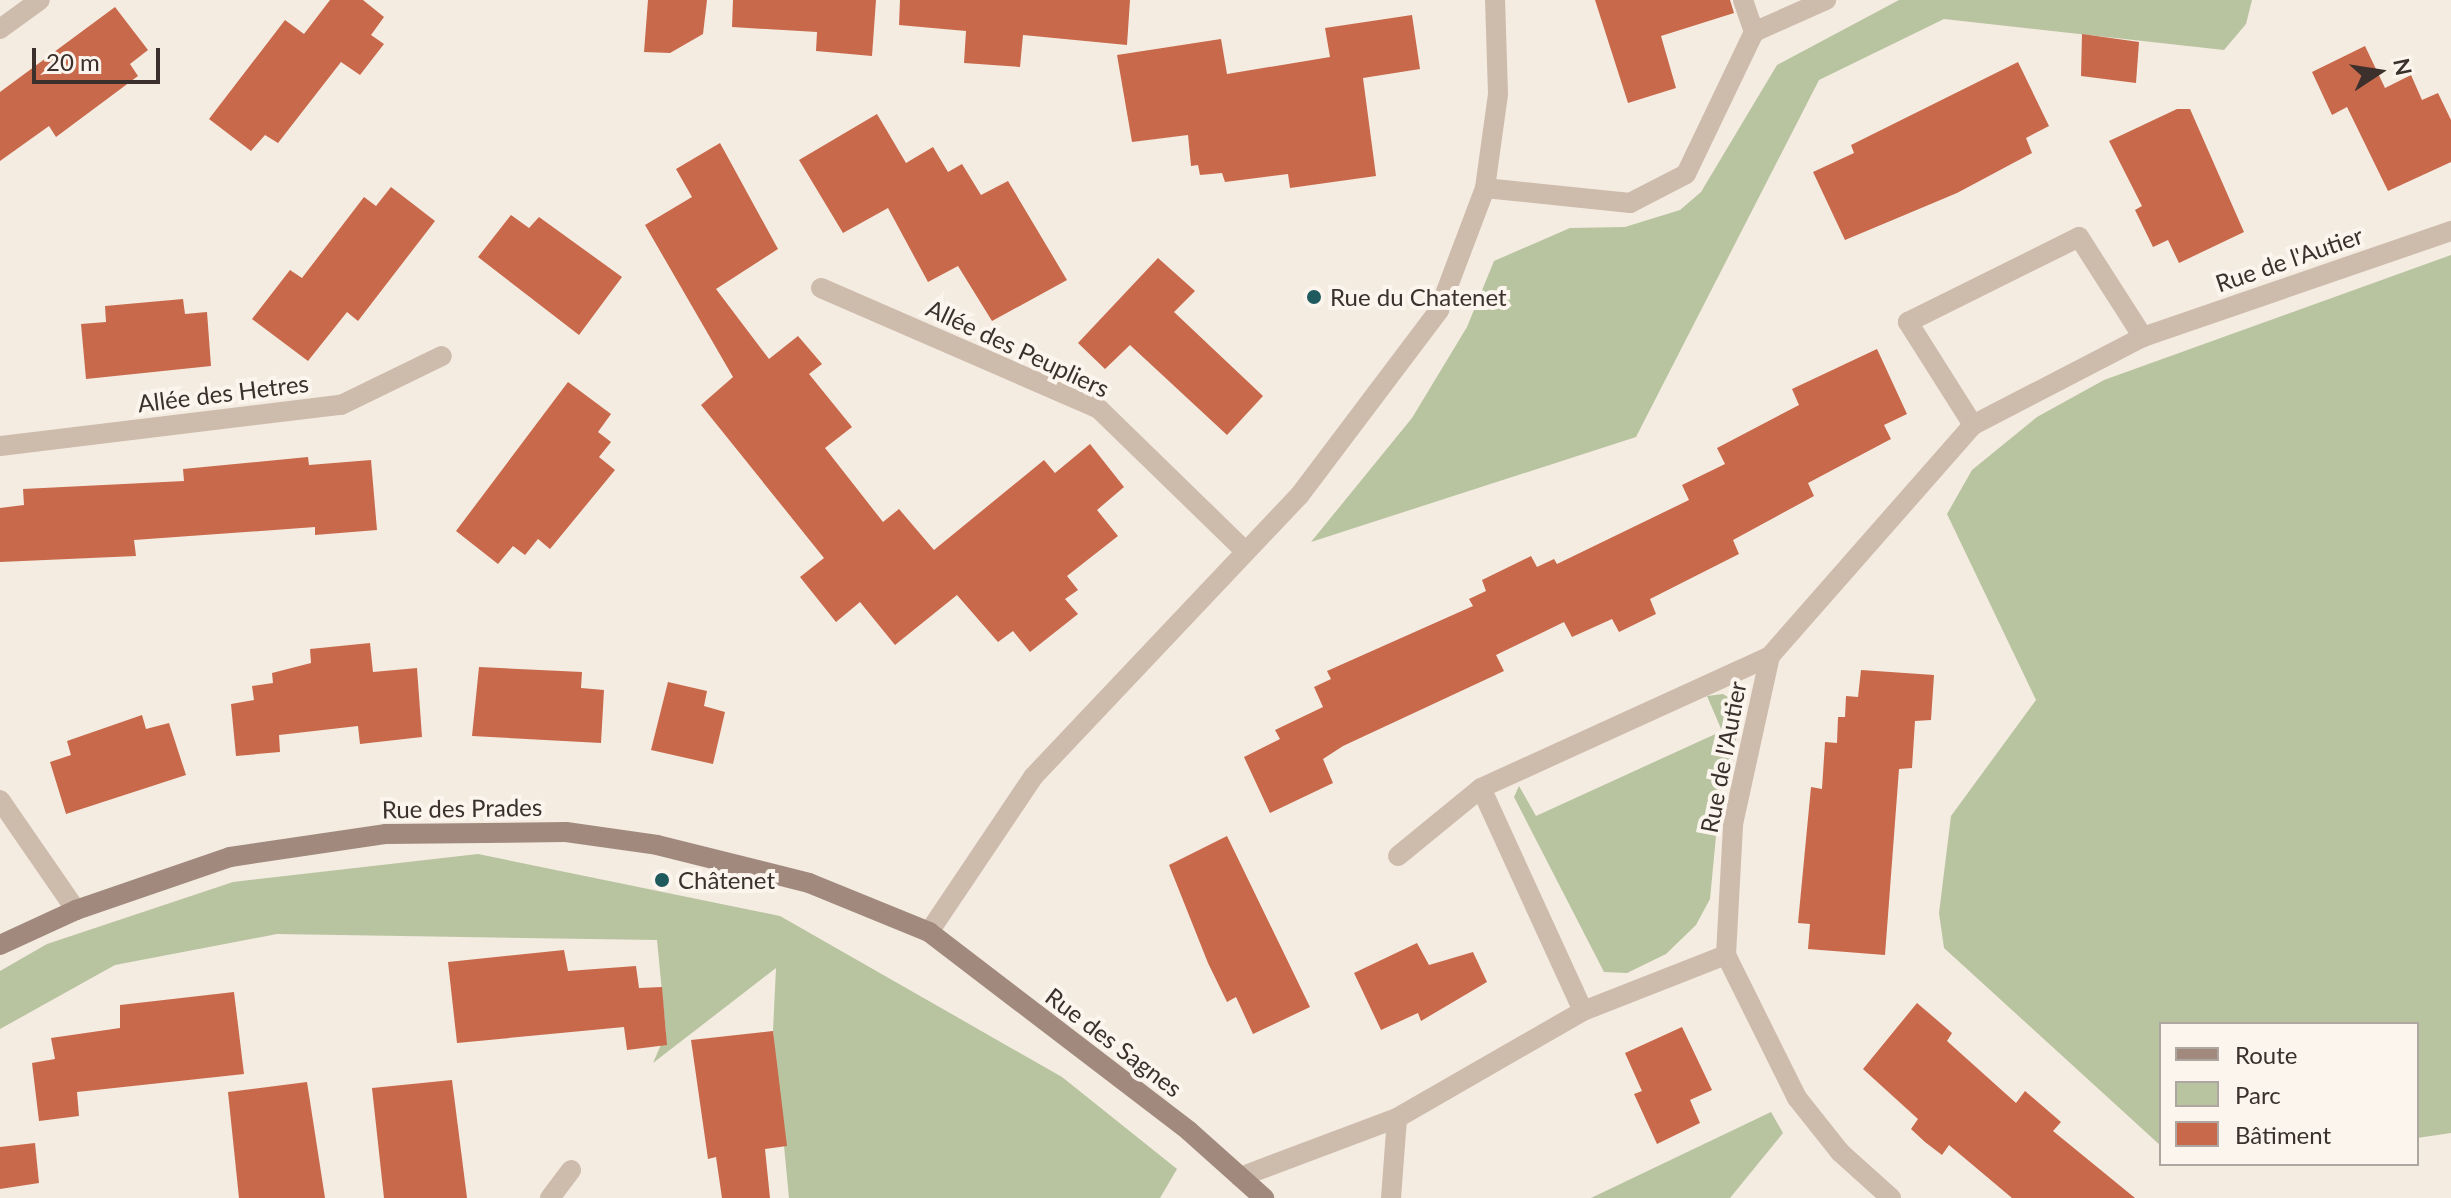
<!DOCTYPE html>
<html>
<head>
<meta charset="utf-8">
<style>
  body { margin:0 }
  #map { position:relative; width:2451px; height:1198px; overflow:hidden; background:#f4ebe1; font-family:Lato,sans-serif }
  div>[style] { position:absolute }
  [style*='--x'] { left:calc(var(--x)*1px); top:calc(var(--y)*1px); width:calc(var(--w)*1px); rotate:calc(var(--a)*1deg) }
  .green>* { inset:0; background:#b8c4a0 }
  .building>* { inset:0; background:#c8694b }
  .street>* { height:20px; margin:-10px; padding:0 10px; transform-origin:10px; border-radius:10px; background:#cdbbac }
  .secondary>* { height:20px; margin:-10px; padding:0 10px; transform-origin:10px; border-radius:10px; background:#a18a7d }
  .dots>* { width:22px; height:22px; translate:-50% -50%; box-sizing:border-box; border:4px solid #fbf5ee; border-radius:50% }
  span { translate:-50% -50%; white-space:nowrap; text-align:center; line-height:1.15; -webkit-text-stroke:8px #fbf5ee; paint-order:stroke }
  .street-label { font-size:24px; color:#3b302b }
  .poi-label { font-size:24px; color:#3b302b }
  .left { translate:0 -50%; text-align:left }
  .legend { position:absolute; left:2159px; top:1022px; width:260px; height:144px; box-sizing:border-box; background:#fbf5ee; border:2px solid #aea6a0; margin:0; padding:10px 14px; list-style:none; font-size:24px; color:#3b302b }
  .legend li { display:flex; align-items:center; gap:16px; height:40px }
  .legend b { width:40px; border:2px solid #aea6a0 }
  .north { position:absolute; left:2339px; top:32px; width:80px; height:80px; -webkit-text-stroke:6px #fbf5ee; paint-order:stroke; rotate:78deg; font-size:22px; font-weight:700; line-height:32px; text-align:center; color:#3b302b }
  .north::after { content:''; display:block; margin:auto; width:28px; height:36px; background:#3b302b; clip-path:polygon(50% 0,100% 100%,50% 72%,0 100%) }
  .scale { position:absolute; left:32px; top:48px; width:128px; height:36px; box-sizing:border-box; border:4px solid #3b302b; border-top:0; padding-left:10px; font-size:24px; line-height:28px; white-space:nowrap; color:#3b302b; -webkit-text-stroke:6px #fbf5ee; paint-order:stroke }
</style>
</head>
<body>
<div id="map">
  <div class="green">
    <i style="clip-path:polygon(1899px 0,2252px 0,2246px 24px,2224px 50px,1944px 19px,1819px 80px,1636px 437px,1311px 542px,1412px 418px,1467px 327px,1494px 261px,1570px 228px,1625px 227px,1680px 210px,1701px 192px,1777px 65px)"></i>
    <i style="clip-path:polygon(2451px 255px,2451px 1133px,2417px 1138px,2417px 1024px,2161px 1024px,2161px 1146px,1944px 948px,1939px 913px,1951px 816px,2036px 700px,1947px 514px,1972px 470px,2037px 417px,2104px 380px)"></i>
    <i style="clip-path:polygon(1723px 694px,1741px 705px,1741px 722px,1720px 794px,1710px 899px,1696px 925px,1666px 954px,1627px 973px,1604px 972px,1514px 797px,1519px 786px,1536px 816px,1722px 731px,1707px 696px)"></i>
    <i style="clip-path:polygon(478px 854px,780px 916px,1062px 1077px,1177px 1169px,1160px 1198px,789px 1198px,773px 1031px,776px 968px,653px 1063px,666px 1033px,657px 940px,277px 934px,115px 965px,0 1029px,0 971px,47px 944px,233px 882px)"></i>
    <i style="clip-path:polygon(1771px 1112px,1783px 1133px,1730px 1198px,1591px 1198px)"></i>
  </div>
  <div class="building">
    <i style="clip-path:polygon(330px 0,363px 0,384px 17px,371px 35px,384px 44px,360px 75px,341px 62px,278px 143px,265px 135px,251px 151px,209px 119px,285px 20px,304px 34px)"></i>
    <i style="clip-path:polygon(648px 0,707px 0,703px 34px,670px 53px,644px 52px)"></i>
    <i style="clip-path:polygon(733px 0,876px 0,872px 56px,816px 51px,817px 32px,732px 27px)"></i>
    <i style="clip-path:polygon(900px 0,1130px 0,1127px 45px,1023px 35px,1020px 67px,964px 63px,966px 31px,899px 25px)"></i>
    <i style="clip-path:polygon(1595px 0,1730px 0,1734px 13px,1661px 36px,1676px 88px,1628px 103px)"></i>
    <i style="clip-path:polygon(115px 7px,148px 50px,130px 64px,138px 76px,56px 137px,49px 126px,0 161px,0 92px)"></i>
    <i style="clip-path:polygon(1412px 15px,1420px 69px,1363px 78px,1376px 176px,1290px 188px,1288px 174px,1225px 182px,1222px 173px,1200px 175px,1198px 165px,1191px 166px,1188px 135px,1132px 142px,1117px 55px,1221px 39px,1227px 74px,1330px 57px,1325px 28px)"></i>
    <i style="clip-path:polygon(2082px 34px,2139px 42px,2136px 83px,2081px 76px)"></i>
    <i style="clip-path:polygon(2365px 46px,2385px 88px,2411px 75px,2422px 100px,2438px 93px,2451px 120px,2451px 162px,2388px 191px,2347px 107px,2332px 115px,2312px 72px)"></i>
    <i style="clip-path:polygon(2018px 62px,2049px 126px,2026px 138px,2032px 153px,1957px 193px,1845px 240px,1813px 172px,1854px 153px,1851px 145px)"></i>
    <i style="clip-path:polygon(2177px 109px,2190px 109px,2244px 232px,2179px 263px,2168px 240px,2153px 247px,2135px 210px,2142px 206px,2109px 141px)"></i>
    <i style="clip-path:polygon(877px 114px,906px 163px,933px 147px,948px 172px,962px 164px,981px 195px,1008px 181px,1067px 280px,992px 321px,958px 266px,928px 282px,888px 208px,843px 233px,799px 160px)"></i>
    <i style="clip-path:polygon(720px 143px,778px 249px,716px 289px,769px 359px,798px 336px,822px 364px,809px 374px,852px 427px,825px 448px,883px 522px,899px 509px,934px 550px,1044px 460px,1055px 473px,1090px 444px,1124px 487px,1097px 510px,1118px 536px,1067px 576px,1078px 590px,1065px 599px,1078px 614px,1030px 652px,1013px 631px,998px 642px,957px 595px,895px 645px,860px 602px,836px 622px,800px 577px,824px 558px,701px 405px,733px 377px,645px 225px,692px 197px,676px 169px)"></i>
    <i style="clip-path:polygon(391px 187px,435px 221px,358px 321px,347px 312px,308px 361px,252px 319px,290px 270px,302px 278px,364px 197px,376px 206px)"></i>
    <i style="clip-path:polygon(511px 215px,529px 228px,539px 217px,622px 277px,579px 335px,478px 257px)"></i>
    <i style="clip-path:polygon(1158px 258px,1195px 291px,1174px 312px,1263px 396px,1227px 435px,1130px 345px,1105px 369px,1078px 343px)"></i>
    <i style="clip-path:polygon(183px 299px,185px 314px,207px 312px,211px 366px,86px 379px,81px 324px,106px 322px,105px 306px)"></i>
    <i style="clip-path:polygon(1877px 349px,1907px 414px,1884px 425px,1891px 439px,1808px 483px,1814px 496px,1733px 540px,1739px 554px,1650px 599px,1656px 614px,1619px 632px,1612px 619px,1572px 637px,1564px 622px,1496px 655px,1504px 671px,1343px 746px,1323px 759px,1333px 783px,1270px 813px,1244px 757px,1280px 739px,1275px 730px,1323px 707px,1314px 687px,1331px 679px,1327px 671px,1473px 606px,1469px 599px,1486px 591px,1482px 580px,1531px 556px,1537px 567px,1554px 559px,1557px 564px,1689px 500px,1682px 485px,1725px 464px,1717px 448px,1799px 405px,1792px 389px)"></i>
    <i style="clip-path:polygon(568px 382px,611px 414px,598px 432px,611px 442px,599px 457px,615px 470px,550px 549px,538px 539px,525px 555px,513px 546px,498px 564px,456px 531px)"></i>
    <i style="clip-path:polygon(308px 457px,309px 465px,371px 460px,377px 530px,315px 535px,315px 527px,134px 540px,136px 556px,0 562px,0 508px,24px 505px,23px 489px,184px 481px,183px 469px)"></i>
    <i style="clip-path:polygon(370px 643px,373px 672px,417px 668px,422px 737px,360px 744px,358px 726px,279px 735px,280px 752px,236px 756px,231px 704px,254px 700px,252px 686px,273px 683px,272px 673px,311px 663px,310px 649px)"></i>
    <i style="clip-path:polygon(479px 667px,582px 672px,581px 688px,604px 690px,601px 743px,472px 736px)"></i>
    <i style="clip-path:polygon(1861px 670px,1934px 675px,1931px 720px,1915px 721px,1912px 768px,1899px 769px,1885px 955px,1808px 949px,1810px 924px,1798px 923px,1811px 787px,1822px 789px,1825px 742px,1837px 743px,1838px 717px,1845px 717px,1846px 696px,1858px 697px)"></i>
    <i style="clip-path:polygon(668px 682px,707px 691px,704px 706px,725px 712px,713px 764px,651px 750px)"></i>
    <i style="clip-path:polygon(142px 715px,146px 729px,169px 723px,186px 775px,66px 814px,50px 762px,71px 755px,67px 741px)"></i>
    <i style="clip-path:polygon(1227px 836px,1310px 1007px,1253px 1034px,1236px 997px,1227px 1002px,1208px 963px,1169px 865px)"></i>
    <i style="clip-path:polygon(1417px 943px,1429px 965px,1473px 952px,1487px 982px,1421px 1021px,1418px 1013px,1381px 1030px,1354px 973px)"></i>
    <i style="clip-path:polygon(564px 950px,568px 971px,636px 966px,639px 988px,662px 987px,667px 1045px,627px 1050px,624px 1027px,457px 1043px,448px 962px)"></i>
    <i style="clip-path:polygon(234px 992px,244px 1074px,77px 1092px,79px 1116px,39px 1121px,32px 1063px,55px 1059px,51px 1038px,120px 1028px,120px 1005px)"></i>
    <i style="clip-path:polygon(1917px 1003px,1952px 1033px,1947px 1041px,2016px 1103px,2025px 1091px,2061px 1122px,2053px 1131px,2135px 1198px,2012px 1198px,1949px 1145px,1942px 1155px,1925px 1142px,1911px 1129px,1918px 1119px,1863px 1069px)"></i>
    <i style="clip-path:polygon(1682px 1027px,1712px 1090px,1690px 1100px,1700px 1123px,1657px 1144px,1634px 1094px,1642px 1091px,1625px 1053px)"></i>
    <i style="clip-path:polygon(773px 1031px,787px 1146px,765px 1149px,770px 1198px,722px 1198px,716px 1157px,708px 1159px,691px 1040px)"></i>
    <i style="clip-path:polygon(452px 1080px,467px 1198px,384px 1198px,372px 1088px)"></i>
    <i style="clip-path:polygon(307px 1082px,325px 1198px,239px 1198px,228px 1092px)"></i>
    <i style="clip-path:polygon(35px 1143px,39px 1183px,0 1189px,0 1147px)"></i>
  </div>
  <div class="street">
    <i style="--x:1743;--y:0;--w:34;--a:71"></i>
    <i style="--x:0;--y:29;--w:49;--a:-35.9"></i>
    <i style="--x:1485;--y:188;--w:146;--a:5.9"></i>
    <i style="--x:1630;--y:203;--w:63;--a:-27.4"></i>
    <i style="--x:1686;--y:174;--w:157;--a:-64.4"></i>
    <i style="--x:1754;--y:32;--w:79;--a:-24"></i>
    <i style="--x:821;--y:288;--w:303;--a:23.5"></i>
    <i style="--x:1099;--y:409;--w:202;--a:44.2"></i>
    <i style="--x:1973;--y:425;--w:122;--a:-122.3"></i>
    <i style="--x:1908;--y:322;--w:191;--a:-26.4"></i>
    <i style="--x:2079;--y:237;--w:119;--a:57.4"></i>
    <i style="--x:0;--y:446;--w:343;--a:-6.9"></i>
    <i style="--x:341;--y:405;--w:112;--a:-25.9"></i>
    <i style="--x:1481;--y:788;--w:245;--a:65.4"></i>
    <i style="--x:0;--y:800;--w:134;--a:55.4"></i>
    <i style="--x:1398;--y:856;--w:107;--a:-39.3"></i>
    <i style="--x:1481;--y:788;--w:318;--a:-24.5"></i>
    <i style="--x:929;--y:932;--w:187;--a:-56.1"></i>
    <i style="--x:1033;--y:777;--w:387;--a:-46.6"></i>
    <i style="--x:1299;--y:496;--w:233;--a:-53"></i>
    <i style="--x:1439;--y:310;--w:130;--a:-69.3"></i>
    <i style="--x:1485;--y:188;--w:95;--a:-82.1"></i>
    <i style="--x:1498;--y:94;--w:94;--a:-91.8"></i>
    <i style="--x:1240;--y:1177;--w:168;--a:-20.6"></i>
    <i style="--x:1397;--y:1118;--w:215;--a:-29.9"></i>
    <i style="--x:1583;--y:1011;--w:154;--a:-21.4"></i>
    <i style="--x:550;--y:1198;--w:35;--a:-53"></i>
    <i style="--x:1391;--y:1198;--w:80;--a:-85.7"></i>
    <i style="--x:1891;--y:1198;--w:69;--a:-138"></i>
    <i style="--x:1840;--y:1152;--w:69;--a:-128.5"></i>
    <i style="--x:1797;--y:1098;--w:160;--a:-116.4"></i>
    <i style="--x:1726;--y:955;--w:131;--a:-86.9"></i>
    <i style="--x:1733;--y:824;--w:172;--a:-77.6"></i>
    <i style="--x:1770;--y:656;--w:308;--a:-48.7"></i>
    <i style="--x:1973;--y:425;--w:191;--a:-27.4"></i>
    <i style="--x:2143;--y:337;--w:326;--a:-19"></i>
  </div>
  <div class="secondary">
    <i style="--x:0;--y:945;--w:84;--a:-24.7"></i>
    <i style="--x:76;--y:910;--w:163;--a:-19"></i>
    <i style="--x:230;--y:857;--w:158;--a:-8.4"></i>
    <i style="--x:386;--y:834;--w:180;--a:-0.6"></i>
    <i style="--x:566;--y:832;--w:92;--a:8.1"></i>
    <i style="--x:657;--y:845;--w:157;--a:14"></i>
    <i style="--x:809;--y:883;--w:130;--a:22.2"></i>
    <i style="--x:929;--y:932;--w:327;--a:37.4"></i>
    <i style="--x:1189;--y:1131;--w:101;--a:41.8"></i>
  </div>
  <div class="dots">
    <i style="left:1314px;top:297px;background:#1f5a5e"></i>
    <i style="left:662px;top:880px;background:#1f5a5e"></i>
  </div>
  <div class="street-label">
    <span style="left:2289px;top:259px;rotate:-19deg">Rue de l'Autier</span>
    <span style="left:1018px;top:348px;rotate:25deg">Allée des Peupliers</span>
    <span style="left:223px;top:393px;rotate:-7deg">Allée des Hetres</span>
    <span style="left:1723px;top:757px;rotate:-79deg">Rue de l'Autier</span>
    <span style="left:462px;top:808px;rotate:-1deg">Rue des Prades</span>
    <span style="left:1114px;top:1042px;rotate:37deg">Rue des Sagnes</span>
  </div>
  <div class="poi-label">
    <span class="left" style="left:1330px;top:297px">Rue du Chatenet</span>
    <span class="left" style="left:678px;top:880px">Châtenet</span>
  </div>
  <ul class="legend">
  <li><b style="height:10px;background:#a18a7d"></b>Route</li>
  <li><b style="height:22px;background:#b8c4a0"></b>Parc</li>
  <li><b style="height:22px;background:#c8694b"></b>Bâtiment</li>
  </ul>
  <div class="north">N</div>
  <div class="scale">20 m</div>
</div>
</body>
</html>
